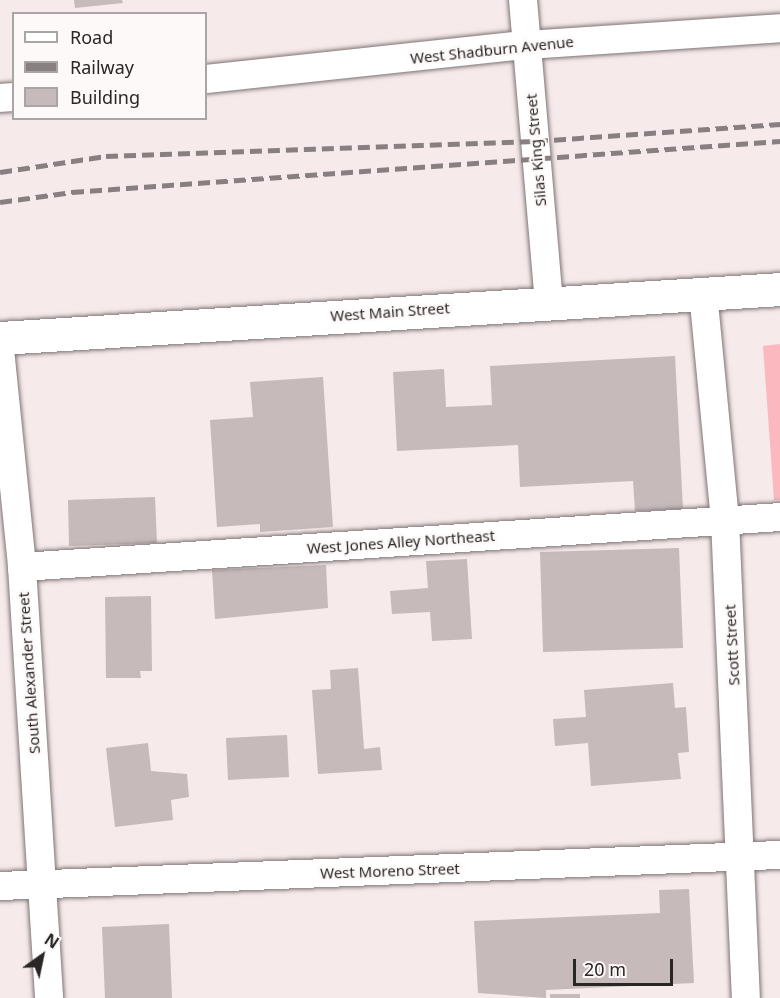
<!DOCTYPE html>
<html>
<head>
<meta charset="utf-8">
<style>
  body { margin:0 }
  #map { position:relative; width:780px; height:998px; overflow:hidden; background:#f6eaea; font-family:"Noto Sans",sans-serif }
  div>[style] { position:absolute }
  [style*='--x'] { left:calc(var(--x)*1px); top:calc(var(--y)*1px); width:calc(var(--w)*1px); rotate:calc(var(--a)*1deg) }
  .green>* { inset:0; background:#fbb9bf }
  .building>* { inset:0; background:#c6babb }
  .roads { filter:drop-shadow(0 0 2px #7f7475) drop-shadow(0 0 2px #7f7475) }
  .street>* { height:28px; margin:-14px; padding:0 14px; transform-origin:14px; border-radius:14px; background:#fff }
  .secondary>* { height:33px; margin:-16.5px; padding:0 16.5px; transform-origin:16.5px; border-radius:16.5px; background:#fff }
  .rail>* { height:4.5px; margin-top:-2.25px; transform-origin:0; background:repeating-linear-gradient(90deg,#888080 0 12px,transparent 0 18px) }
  span { translate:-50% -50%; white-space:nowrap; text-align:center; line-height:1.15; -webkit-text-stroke:5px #fef9f9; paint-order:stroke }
  .street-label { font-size:15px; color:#2a2626 }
  .legend { position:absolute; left:12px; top:12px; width:195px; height:108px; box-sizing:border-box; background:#fef9f9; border:2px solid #a9a5a5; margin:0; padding:8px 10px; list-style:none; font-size:18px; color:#2a2626 }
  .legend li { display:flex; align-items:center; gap:12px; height:30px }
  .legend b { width:30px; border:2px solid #a9a5a5 }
  .north { position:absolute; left:12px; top:926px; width:60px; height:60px; -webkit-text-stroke:4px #fef9f9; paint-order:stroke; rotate:33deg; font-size:16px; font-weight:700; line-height:24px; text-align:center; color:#2a2626 }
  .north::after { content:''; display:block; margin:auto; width:21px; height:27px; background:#2a2626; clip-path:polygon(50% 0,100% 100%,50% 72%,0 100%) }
  .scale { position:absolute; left:573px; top:959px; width:100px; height:27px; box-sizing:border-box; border:3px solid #2a2626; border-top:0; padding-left:8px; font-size:18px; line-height:21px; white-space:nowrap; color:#2a2626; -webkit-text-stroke:4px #fef9f9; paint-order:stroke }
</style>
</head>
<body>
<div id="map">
  <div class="green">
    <i style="clip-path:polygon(780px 344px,780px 500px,774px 500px,763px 346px)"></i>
  </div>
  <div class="building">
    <i style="clip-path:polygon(74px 0,122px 0,123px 3px,75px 8px)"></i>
    <i style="clip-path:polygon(675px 356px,683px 509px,635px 511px,633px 481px,520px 487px,518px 445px,397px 451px,393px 372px,444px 369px,446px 407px,492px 405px,490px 366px)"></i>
    <i style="clip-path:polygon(323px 377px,333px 527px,260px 532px,260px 524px,217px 527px,210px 420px,253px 417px,250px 382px)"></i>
    <i style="clip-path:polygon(155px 497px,157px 543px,69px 546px,68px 500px)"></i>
    <i style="clip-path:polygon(679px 548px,683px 648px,543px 652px,540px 552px)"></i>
    <i style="clip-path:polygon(467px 559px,472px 639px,432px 641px,430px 612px,392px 614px,390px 591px,428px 588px,426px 561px)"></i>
    <i style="clip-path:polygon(326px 565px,328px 608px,215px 619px,212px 570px)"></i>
    <i style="clip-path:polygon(151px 596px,152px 671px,140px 671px,141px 678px,106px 678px,105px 597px)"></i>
    <i style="clip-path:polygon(358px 668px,364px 749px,380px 747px,382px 770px,318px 774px,312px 690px,331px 689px,330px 670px)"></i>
    <i style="clip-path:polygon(673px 683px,675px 708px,686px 707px,689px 752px,678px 753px,681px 779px,591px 786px,588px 743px,555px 746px,553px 719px,586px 717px,584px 690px)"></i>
    <i style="clip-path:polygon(287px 735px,289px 777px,228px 780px,226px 738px)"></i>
    <i style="clip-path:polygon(148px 743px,151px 771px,187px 774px,189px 797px,171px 800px,173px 820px,115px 827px,106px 748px)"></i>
    <i style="clip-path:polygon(689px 889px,694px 983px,546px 990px,546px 998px,478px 993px,474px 921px,660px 913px,659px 890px)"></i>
    <i style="clip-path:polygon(169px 924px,172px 998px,105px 998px,102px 927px)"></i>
    <i style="clip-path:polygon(550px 994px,580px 994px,580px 998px,550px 998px)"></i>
  </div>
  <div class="roads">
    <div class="street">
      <i style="--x:523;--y:0;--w:302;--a:85.1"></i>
      <i style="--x:206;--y:79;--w:322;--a:-6.1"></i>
      <i style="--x:526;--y:45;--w:255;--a:-3.8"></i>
      <i style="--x:0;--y:98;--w:14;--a:-4"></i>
      <i style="--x:703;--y:292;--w:229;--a:84.5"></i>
      <i style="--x:725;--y:520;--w:478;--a:87.5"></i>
      <i style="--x:0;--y:349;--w:219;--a:84.2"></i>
      <i style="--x:22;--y:567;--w:432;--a:86.4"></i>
      <i style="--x:22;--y:567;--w:760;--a:-3.77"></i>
      <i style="--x:0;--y:886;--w:781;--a:-2.28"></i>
    </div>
    <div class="secondary">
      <i style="--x:0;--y:338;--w:782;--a:-3.59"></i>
    </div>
  </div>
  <div class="rail">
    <i style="--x:0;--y:172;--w:107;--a:-8.6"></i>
    <i style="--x:106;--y:156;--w:430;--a:-2"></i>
    <i style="--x:536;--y:141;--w:245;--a:-4"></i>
    <i style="--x:0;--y:202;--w:73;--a:-7.9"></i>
    <i style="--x:72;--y:192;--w:710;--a:-4.12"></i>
  </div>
  <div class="street-label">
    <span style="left:492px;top:50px;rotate:-6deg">West Shadburn Avenue</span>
    <span style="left:536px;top:150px;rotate:-95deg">Silas King Street</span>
    <span style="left:390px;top:312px;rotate:-4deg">West Main Street</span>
    <span style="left:401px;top:542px;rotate:-4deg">West Jones Alley Northeast</span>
    <span style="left:732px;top:645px;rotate:-93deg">Scott Street</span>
    <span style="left:29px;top:673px;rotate:-94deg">South Alexander Street</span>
    <span style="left:390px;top:871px;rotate:-2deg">West Moreno Street</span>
  </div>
  <ul class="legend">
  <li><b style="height:8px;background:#fff"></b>Road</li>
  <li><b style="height:8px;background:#888080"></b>Railway</li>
  <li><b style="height:16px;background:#c6babb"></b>Building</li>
  </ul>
  <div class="north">N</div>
  <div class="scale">20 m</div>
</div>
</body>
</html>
